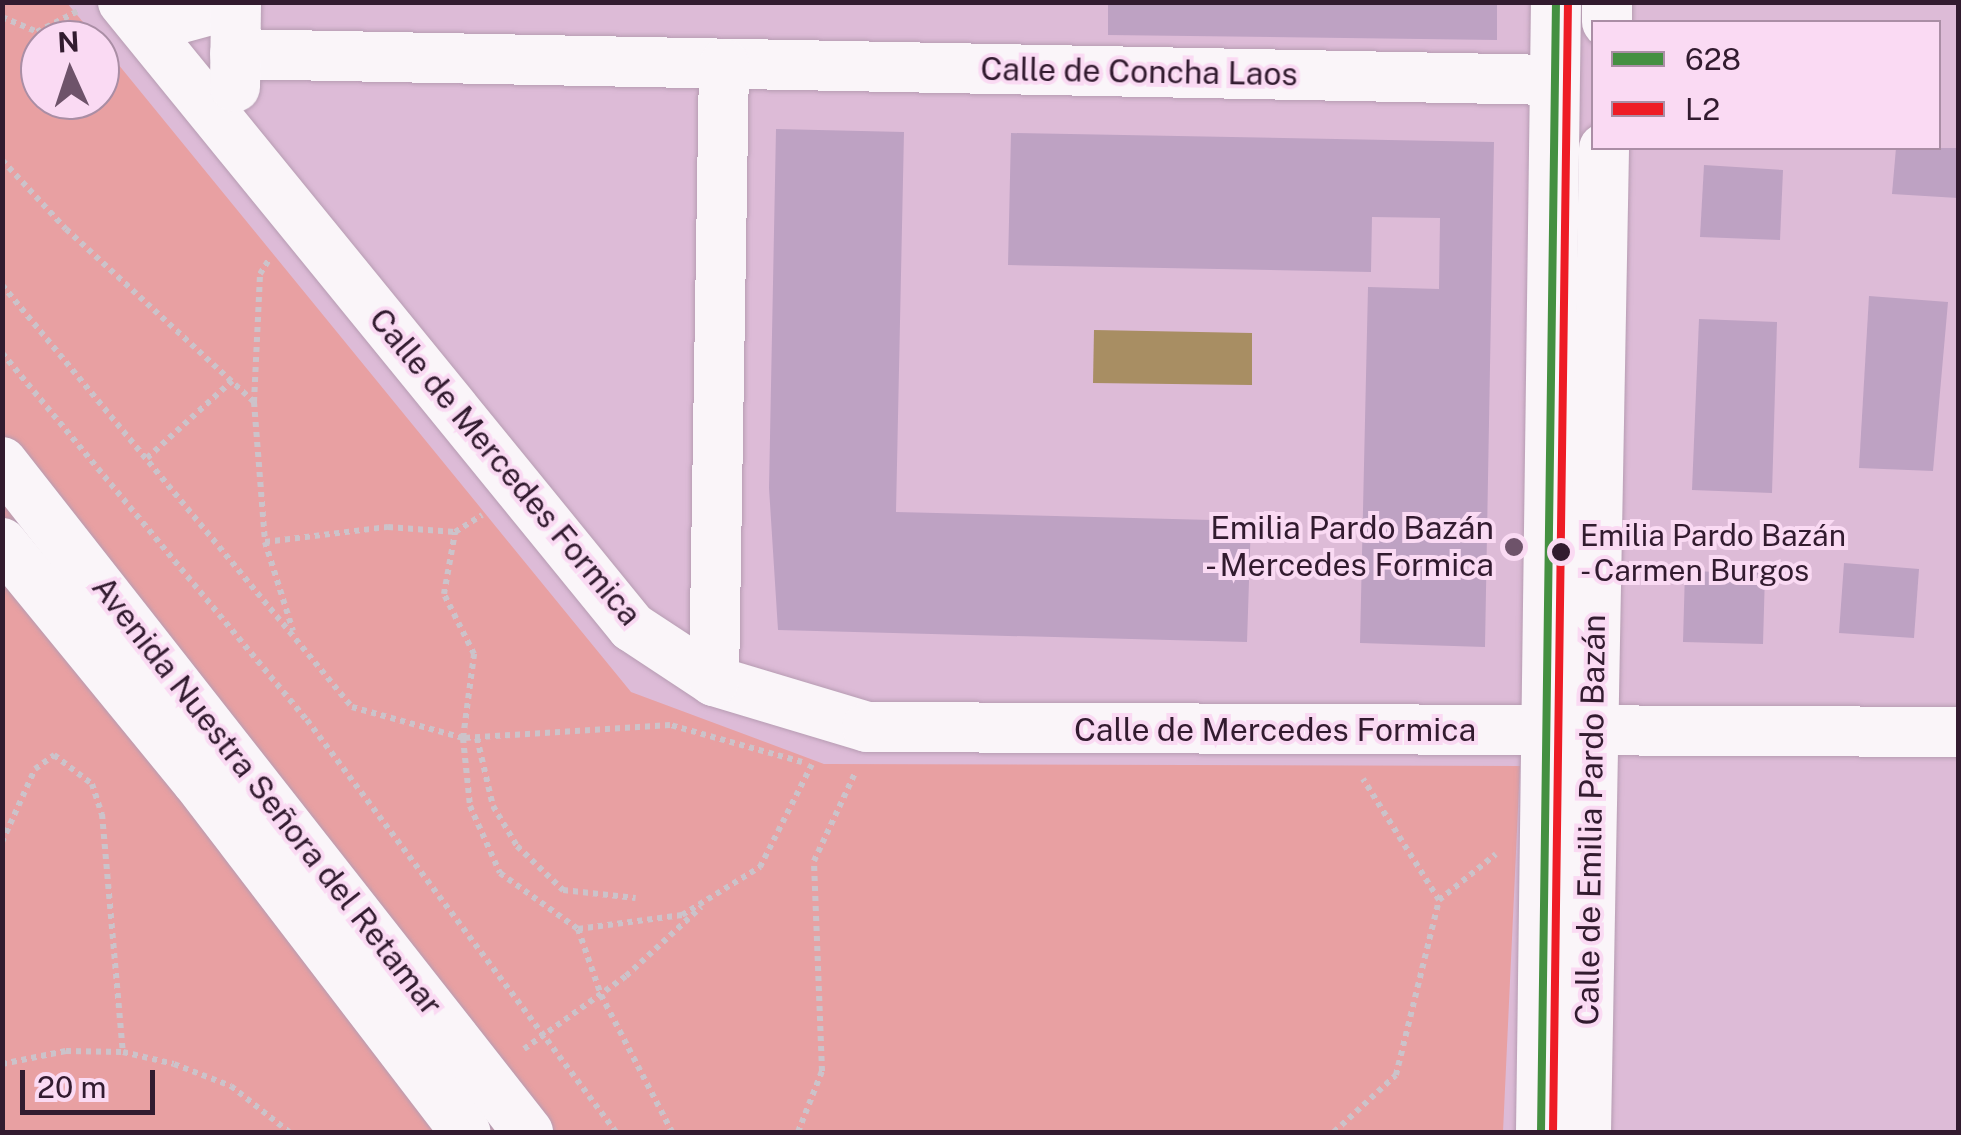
<!DOCTYPE html>
<html>
<head>
<meta charset="utf-8">
<style>
  body { margin:0 }
  #map { position:relative; width:1961px; height:1135px; overflow:hidden; background:#ddbbd7; font-family:"Public Sans",sans-serif }
  div>[style] { position:absolute }
  [style*='--x'] { left:calc(var(--x)*1px); top:calc(var(--y)*1px); width:calc(var(--w)*1px); rotate:calc(var(--a)*1deg) }
  .green>* { inset:0; background:#e8a0a2 }
  .water>* { inset:0; background:#a88e63 }
  .building>* { inset:0; background:#bea2c3 }
  .path>* { height:6px; margin-top:-3px; transform-origin:0; background:repeating-linear-gradient(90deg,#ccc3ca 0 5px,transparent 0 10px) }
  .roads { filter:drop-shadow(0 0 2px #b69cb2) drop-shadow(0 0 2px #b69cb2) }
  .minor>* { height:50px; margin:-25px; padding:0 25px; transform-origin:25px; border-radius:25px; background:#faf5f9 }
  .bus-1>* { height:8px; margin:-4px; padding:0 4px; transform-origin:4px; border-radius:4px; background:#449041 }
  .bus-2>* { height:8px; margin:-4px; padding:0 4px; transform-origin:4px; border-radius:4px; background:#ee1c25 }
  .dots>* { width:28px; height:28px; translate:-50% -50%; box-sizing:border-box; border:5px solid #fadaf3; border-radius:50% }
  span { translate:-50% -50%; white-space:nowrap; text-align:center; line-height:1.15; -webkit-text-stroke:8px #fadaf3; paint-order:stroke }
  .bus-label { font-size:30px; color:#321b2f }
  .left { translate:0 -50%; text-align:left }
  .street-label { font-size:32px; color:#321b2f }
  .poi-label { font-size:32px; color:#321b2f }
  .right { translate:-100% -50%; text-align:right }
  .frame { position:absolute; inset:0; border:5px solid #321b2f; pointer-events:none }
  .legend { position:absolute; left:1591px; top:20px; width:350px; height:130px; box-sizing:border-box; background:#fadaf3; border:2px solid #aa8ea5; margin:0; padding:12px 18px; list-style:none; font-size:30px; color:#321b2f }
  .legend li { display:flex; align-items:center; gap:20px; height:50px }
  .legend b { width:50px; border:2px solid #aa8ea5 }
  .north { position:absolute; left:20px; top:20px; width:100px; height:100px; box-sizing:border-box; background:#fadaf3; border:2px solid #aa8ea5; border-radius:50%; rotate:357deg; font-size:28px; font-weight:700; line-height:40px; text-align:center; color:#321b2f }
  .north::after { content:''; display:block; margin:auto; width:35px; height:45px; background:#6e536a; clip-path:polygon(50% 0,100% 100%,50% 72%,0 100%) }
  .scale { position:absolute; left:20px; top:1070px; width:135px; height:45px; box-sizing:border-box; border:5px solid #321b2f; border-top:0; padding-left:12px; font-size:30px; line-height:35px; white-space:nowrap; color:#321b2f; -webkit-text-stroke:8px #fadaf3; paint-order:stroke }
</style>
</head>
<body>
<div id="map">
  <div class="green">
    <i style="clip-path:polygon(2px 3px,67px 3px,98px 40px,40px 40px,40px 100px,100px 100px,100px 42px,631px 692px,824px 764px,1520px 766px,1503px 1132px,3px 1132px)"></i>
  </div>
  <div class="water">
    <i style="clip-path:polygon(1094px 330px,1252px 333px,1252px 385px,1093px 383px)"></i>
  </div>
  <div class="building">
    <i style="clip-path:polygon(1108px 2px,1497px 2px,1497px 40px,1108px 35px)"></i>
    <i style="clip-path:polygon(776px 129px,904px 132px,896px 512px,1251px 521px,1247px 642px,778px 630px,769px 488px)"></i>
    <i style="clip-path:polygon(1011px 133px,1494px 142px,1485px 647px,1360px 643px,1368px 287px,1439px 289px,1440px 218px,1372px 217px,1371px 272px,1008px 265px)"></i>
    <i style="clip-path:polygon(1896px 148px,1958px 148px,1958px 198px,1892px 194px)"></i>
    <i style="clip-path:polygon(1704px 165px,1783px 170px,1780px 240px,1700px 237px)"></i>
    <i style="clip-path:polygon(1869px 296px,1948px 302px,1933px 471px,1859px 468px)"></i>
    <i style="clip-path:polygon(1699px 319px,1777px 322px,1772px 493px,1692px 490px)"></i>
    <i style="clip-path:polygon(1844px 563px,1919px 569px,1914px 638px,1839px 633px)"></i>
    <i style="clip-path:polygon(1685px 571px,1765px 573px,1763px 644px,1683px 642px)"></i>
  </div>
  <div class="path">
    <i style="--x:2;--y:17;--w:38;--a:23"></i>
    <i style="--x:37;--y:32;--w:46;--a:-27.1"></i>
    <i style="--x:2;--y:160;--w:94;--a:47.2"></i>
    <i style="--x:66;--y:229;--w:255;--a:42.6"></i>
    <i style="--x:254;--y:402;--w:140;--a:85.5"></i>
    <i style="--x:265;--y:542;--w:124;--a:-7"></i>
    <i style="--x:388;--y:527;--w:67;--a:4.3"></i>
    <i style="--x:455;--y:532;--w:32;--a:-32"></i>
    <i style="--x:2;--y:285;--w:548;--a:50.33"></i>
    <i style="--x:352;--y:707;--w:115;--a:15.6"></i>
    <i style="--x:463;--y:738;--w:85;--a:-82.5"></i>
    <i style="--x:474;--y:654;--w:67;--a:-116.6"></i>
    <i style="--x:444;--y:594;--w:63;--a:-79.9"></i>
    <i style="--x:2;--y:353;--w:477;--a:50.3"></i>
    <i style="--x:307;--y:720;--w:515;--a:53.13"></i>
    <i style="--x:254;--y:402;--w:128;--a:-87.3"></i>
    <i style="--x:260;--y:274;--w:19;--a:-58"></i>
    <i style="--x:147;--y:458;--w:115;--a:-42.2"></i>
    <i style="--x:265;--y:542;--w:93;--a:72.5"></i>
    <i style="--x:477;--y:738;--w:70;--a:76.8"></i>
    <i style="--x:493;--y:806;--w:47;--a:59"></i>
    <i style="--x:517;--y:846;--w:64;--a:43.7"></i>
    <i style="--x:563;--y:890;--w:73;--a:6.3"></i>
    <i style="--x:802;--y:762;--w:137;--a:-164.3"></i>
    <i style="--x:670;--y:725;--w:207;--a:176.4"></i>
    <i style="--x:463;--y:738;--w:68;--a:84.1"></i>
    <i style="--x:470;--y:806;--w:73;--a:65.9"></i>
    <i style="--x:500;--y:873;--w:96;--a:35.7"></i>
    <i style="--x:578;--y:929;--w:105;--a:-7.7"></i>
    <i style="--x:682;--y:915;--w:92;--a:-31.6"></i>
    <i style="--x:760;--y:867;--w:115;--a:-63.2"></i>
    <i style="--x:2;--y:842;--w:80;--a:-65.7"></i>
    <i style="--x:35;--y:769;--w:24;--a:-36"></i>
    <i style="--x:54;--y:755;--w:48;--a:37.3"></i>
    <i style="--x:92;--y:784;--w:32;--a:72"></i>
    <i style="--x:102;--y:814;--w:239;--a:85"></i>
    <i style="--x:1439;--y:900;--w:73;--a:-38.9"></i>
    <i style="--x:578;--y:929;--w:70;--a:70.8"></i>
    <i style="--x:601;--y:995;--w:154;--a:62.6"></i>
    <i style="--x:524;--y:1049;--w:125;--a:-35.6"></i>
    <i style="--x:626;--y:976;--w:102;--a:-42.6"></i>
    <i style="--x:2;--y:1064;--w:65;--a:-11.5"></i>
    <i style="--x:66;--y:1051;--w:57;--a:1"></i>
    <i style="--x:123;--y:1052;--w:52;--a:13.2"></i>
    <i style="--x:174;--y:1064;--w:61;--a:21.1"></i>
    <i style="--x:231;--y:1086;--w:74;--a:38.4"></i>
    <i style="--x:798;--y:1132;--w:66;--a:-68.5"></i>
    <i style="--x:822;--y:1071;--w:210;--a:-92.2"></i>
    <i style="--x:814;--y:861;--w:99;--a:-65"></i>
    <i style="--x:1334;--y:1132;--w:84;--a:-42.6"></i>
    <i style="--x:1396;--y:1075;--w:180;--a:-76.2"></i>
    <i style="--x:1439;--y:900;--w:143;--a:-122.1"></i>
  </div>
  <div class="roads">
    <div class="minor">
      <i style="--x:123;--y:2;--w:806;--a:50.84"></i>
      <i style="--x:632;--y:627;--w:98;--a:33.4"></i>
      <i style="--x:714;--y:681;--w:160;--a:16.7"></i>
      <i style="--x:867;--y:727;--w:1091;--a:0.26"></i>
      <i style="--x:1607;--y:22;--w:20;--a:-90"></i>
      <i style="--x:145;--y:28;--w:94;--a:-15.4"></i>
      <i style="--x:235;--y:54;--w:1319;--a:1.13"></i>
      <i style="--x:235;--y:87;--w:85;--a:-89.3"></i>
      <i style="--x:2;--y:462;--w:852;--a:51.87"></i>
      <i style="--x:2;--y:543;--w:308;--a:50.7"></i>
      <i style="--x:197;--y:781;--w:442;--a:52.6"></i>
      <i style="--x:714;--y:681;--w:617;--a:-89.07"></i>
      <i style="--x:1541;--y:1132;--w:1130;--a:-89.24"></i>
      <i style="--x:1586;--y:1132;--w:984;--a:-88.95"></i>
    </div>
  </div>
  <div class="bus-1">
    <i style="--x:1541;--y:1132;--w:1130;--a:-89.24"></i>
  </div>
  <div class="bus-2">
    <i style="--x:1553;--y:1132;--w:1130;--a:-89.24"></i>
  </div>
  <div class="dots">
    <i style="left:1514px;top:547px;background:#6e536a"></i>
    <i style="left:1561px;top:552px;background:#321b2f"></i>
  </div>
  <div class="bus-label">
    <span class="left" style="left:1580px;top:552px">Emilia Pardo Bazán<br>- Carmen Burgos</span>
  </div>
  <div class="street-label">
    <span style="left:1139px;top:72px;rotate:1deg">Calle de Concha Laos</span>
    <span style="left:505px;top:467px;rotate:50deg">Calle de Mercedes Formica</span>
    <span style="left:1275px;top:730px">Calle de Mercedes Formica</span>
    <span style="left:267px;top:796px;rotate:52deg">Avenida Nuestra Señora del Retamar</span>
    <span style="left:1591px;top:820px;rotate:-89deg">Calle de Emilia Pardo Bazán</span>
  </div>
  <div class="poi-label">
    <span class="right" style="left:1494px;top:547px">Emilia Pardo Bazán<br>- Mercedes Formica</span>
  </div>
  <div class="frame"></div>
  <ul class="legend">
  <li><b style="height:12px;background:#449041"></b>628</li>
  <li><b style="height:12px;background:#ee1c25"></b>L2</li>
  </ul>
  <div class="north">N</div>
  <div class="scale">20 m</div>
</div>
</body>
</html>
